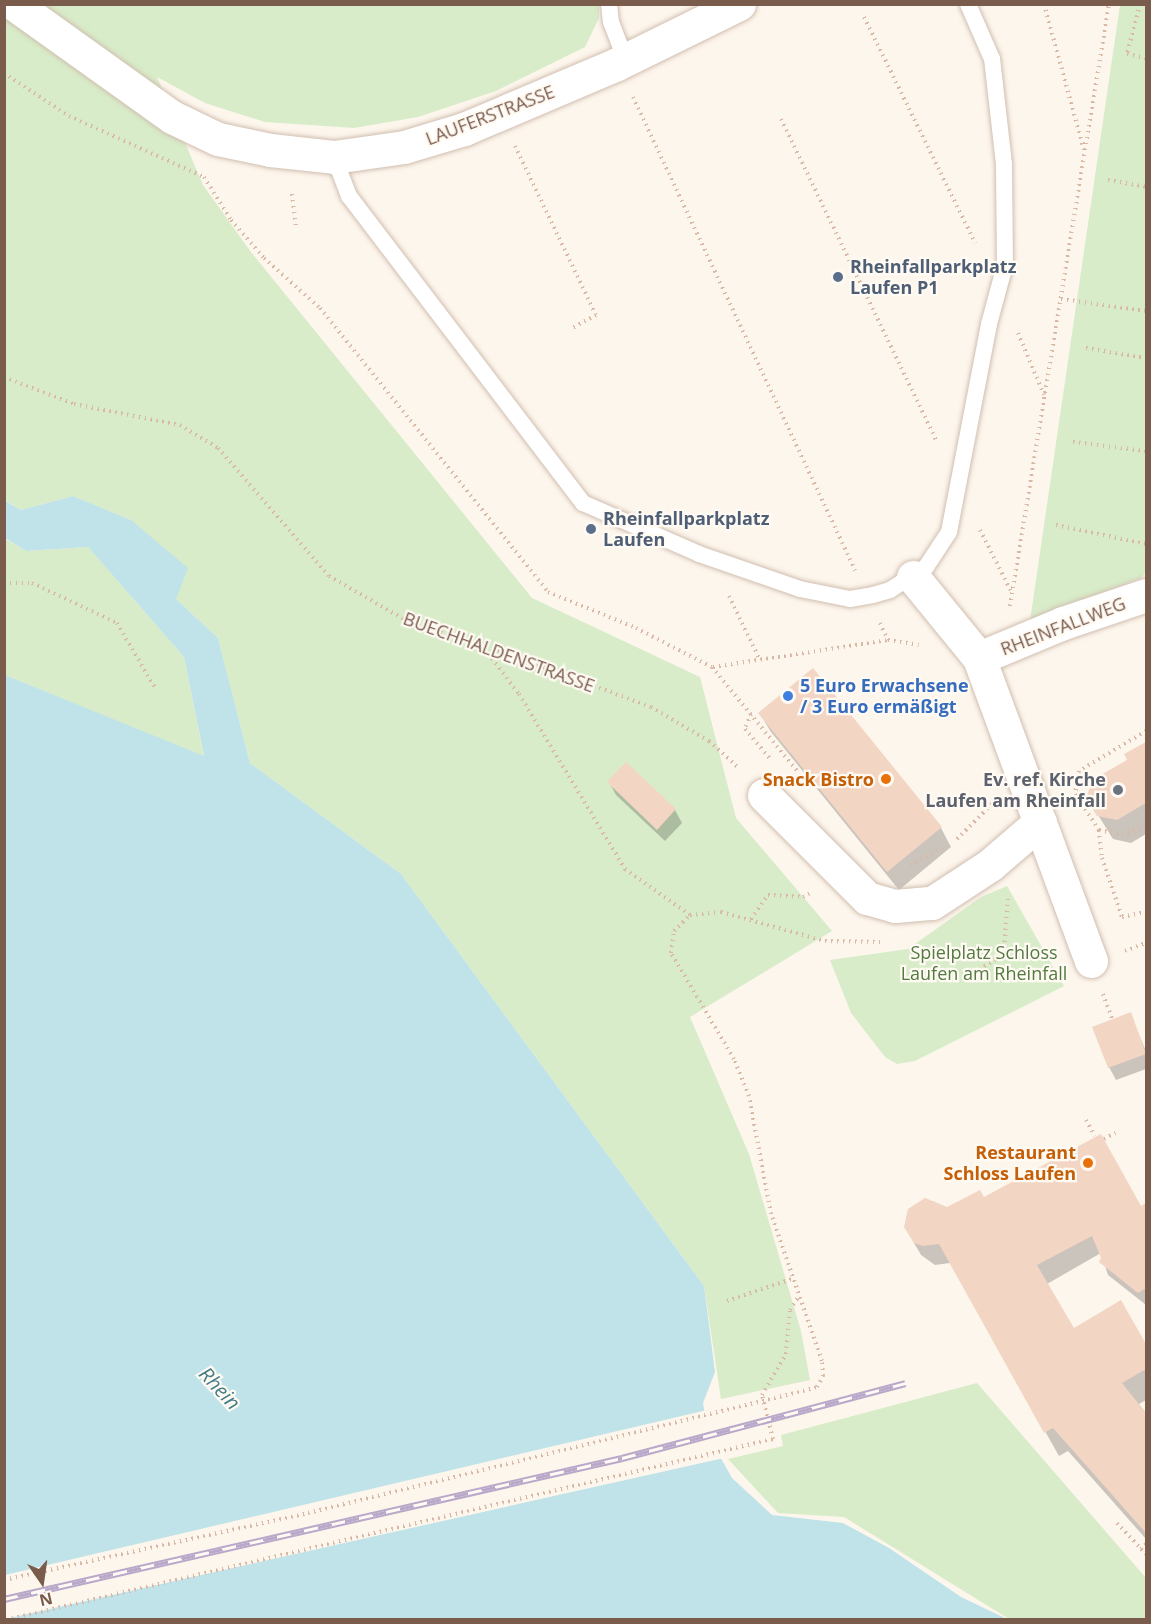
<!DOCTYPE html>
<html>
<head>
<meta charset="utf-8">
<style>
  body { margin:0 }
  #map { position:relative; width:1151px; height:1624px; overflow:hidden; background:#fdf6ec; font-family:"Open Sans",sans-serif }
  div>[style] { position:absolute }
  [style*='--x'] { left:calc(var(--x)*1px); top:calc(var(--y)*1px); width:calc(var(--w)*1px); rotate:calc(var(--a)*1deg) }
  .green>* { inset:0; background:#d8ecc9 }
  .water>* { inset:0; background:#bfe3e8 }
  .pier>* { inset:0; background:#fdf6ec }
  .shadow>* { inset:0; background:#0003 }
  .building>* { inset:0; background:#f3d5c3 }
  .path>* { height:4px; margin-top:-2px; transform-origin:0; background:repeating-linear-gradient(90deg,#d9b8a5 0 1.5px,transparent 0 6px) }
  .roads { filter:drop-shadow(0 0 2px #d1beb0) drop-shadow(0 0 2px #d1beb0) }
  .lane>* { height:16px; margin:-8px; padding:0 8px; transform-origin:8px; border-radius:8px; background:#fff }
  .street>* { height:33px; margin:-16.5px; padding:0 16.5px; transform-origin:16.5px; border-radius:16.5px; background:#fff }
  .secondary>* { height:33px; margin:-16.5px; padding:0 16.5px; transform-origin:16.5px; border-radius:16.5px; background:#fff }
  .rail>* { height:7px; margin-top:-3.5px; transform-origin:0; background:repeating-linear-gradient(90deg,#fffaf3 0 14px,#b9a8c9 0 28px); box-sizing:border-box; border-block:2px solid #b9a8c9 }
  .path-bridge>* { height:4px; margin-top:-2px; transform-origin:0; background:repeating-linear-gradient(90deg,#d9b8a5 0 1.5px,transparent 0 6px) }
  .dots>* { width:16px; height:16px; translate:-50% -50%; box-sizing:border-box; border:3px solid #fffaf3; border-radius:50% }
  span { translate:-50% -50%; white-space:nowrap; text-align:center; line-height:1.15; -webkit-text-stroke:4.5px #fffaf3; paint-order:stroke }
  .street-label { font-size:18px; color:#7a5c4d }
  .service-label { font-size:18px; color:#4e5e75; font-weight:700 }
  .left { translate:0 -50%; text-align:left }
  .shop-label { font-size:18px; color:#366cbe; font-weight:700 }
  .food-label { font-size:18px; color:#c56008; font-weight:700 }
  .right { translate:-100% -50%; text-align:right }
  .worship-label { font-size:18px; color:#5b616d; font-weight:700 }
  .park-label { font-size:18px; color:#537a41 }
  .water-label { font-size:20px; color:#437c86; font-style:italic }
  .frame { position:absolute; inset:0; border:6px solid #7a5c4d; pointer-events:none }
  .north { position:absolute; left:12px; top:1552px; width:60px; height:60px; -webkit-text-stroke:4px #fffaf3; paint-order:stroke; rotate:167deg; font-size:16px; font-weight:700; line-height:24px; text-align:center; color:#7a5c4d }
  .north::after { content:''; display:block; margin:auto; width:21px; height:27px; background:#7a5c4d; clip-path:polygon(50% 0,100% 100%,50% 72%,0 100%) }
</style>
</head>
<body>
<div id="map">
  <div class="green">
    <i style="clip-path:polygon(4px 5px,599px 5px,599px 18px,585px 47px,496px 91px,418px 117px,354px 128px,265px 122px,205px 103px,157px 77px,203px 185px,251px 252px,532px 598px,700px 677px,736px 818px,832px 931px,690px 1017px,749px 1154px,801px 1331px,810px 1380px,721px 1399px,704px 1286px,401px 874px,250px 763px,218px 638px,176px 599px,131px 520px,73px 496px,21px 510px,5px 500px)"></i>
    <i style="clip-path:polygon(1120px 5px,1146px 5px,1146px 572px,1141px 578px,1030px 621px)"></i>
    <i style="clip-path:polygon(4px 538px,26px 551px,88px 547px,184px 657px,204px 757px,5px 675px)"></i>
    <i style="clip-path:polygon(1007px 886px,1064px 986px,915px 1061px,897px 1064px,885px 1057px,851px 1013px,830px 960px,908px 949px,981px 897px)"></i>
    <i style="clip-path:polygon(977px 1383px,1146px 1578px,1146px 1619px,1009px 1619px,844px 1517px,778px 1513px,728px 1459px,783px 1446px,781px 1435px)"></i>
  </div>
  <div class="water">
    <i style="clip-path:polygon(73px 496px,131px 520px,188px 568px,176px 599px,218px 638px,250px 763px,401px 874px,704px 1286px,715px 1372px,703px 1403px,709px 1437px,732px 1478px,772px 1515px,843px 1523px,889px 1548px,961px 1597px,1007px 1619px,5px 1619px,5px 675px,204px 756px,184px 657px,88px 547px,26px 551px,5px 538px,4px 500px,21px 510px)"></i>
  </div>
  <div class="pier">
    <i style="clip-path:polygon(707px 1410px,712px 1435px,724px 1458px,5px 1619px,5px 1575px)"></i>
  </div>
  <div class="shadow">
    <i style="clip-path:polygon(812px 670px,941px 828px,951px 847px,899px 890px,771px 732px,760px 714px)"></i>
    <i style="clip-path:polygon(1146px 744px,1146px 834px,1131px 843px,1113px 839px,1088px 799px,1130px 761px,1126px 755px)"></i>
    <i style="clip-path:polygon(626px 764px,675px 810px,682px 823px,665px 841px,616px 795px,609px 782px)"></i>
    <i style="clip-path:polygon(1130px 1014px,1146px 1051px,1146px 1069px,1116px 1080px,1109px 1067px)"></i>
    <i style="clip-path:polygon(984px 1199px,1141px 1209px,1146px 1205px,1146px 1305px,1108px 1275px,1101px 1253px,1047px 1284px,1074px 1330px,1121px 1302px,1146px 1347px,1146px 1400px,1139px 1404px,1146px 1413px,1146px 1539px,1068px 1451px,1059px 1456px,950px 1263px,935px 1265px,921px 1255px,910px 1236px,906px 1217px,914px 1205px,933px 1201px,947px 1209px)"></i>
  </div>
  <div class="building">
    <i style="clip-path:polygon(813px 668px,942px 827px,887px 872px,758px 713px)"></i>
    <i style="clip-path:polygon(1146px 742px,1146px 803px,1117px 820px,1097px 816px,1086px 799px,1092px 780px,1127px 760px,1124px 754px)"></i>
    <i style="clip-path:polygon(626px 762px,676px 809px,657px 830px,607px 782px)"></i>
    <i style="clip-path:polygon(1131px 1012px,1146px 1054px,1108px 1068px,1092px 1027px)"></i>
    <i style="clip-path:polygon(1101px 1134px,1141px 1206px,1146px 1203px,1146px 1288px,1138px 1293px,1099px 1262px,1101px 1258px,1092px 1236px,1037px 1265px,1074px 1328px,1121px 1300px,1146px 1344px,1146px 1369px,1122px 1383px,1146px 1413px,1146px 1533px,1053px 1428px,1044px 1433px,939px 1244px,923px 1246px,914px 1243px,904px 1227px,908px 1209px,925px 1198px,947px 1207px,980px 1190px,984px 1197px)"></i>
  </div>
  <div class="path">
    <i style="--x:1044;--y:4;--w:151;--a:74.7"></i>
    <i style="--x:1140;--y:4;--w:52;--a:104.6"></i>
    <i style="--x:1127;--y:54;--w:19;--a:12"></i>
    <i style="--x:864;--y:17;--w:252;--a:63.8"></i>
    <i style="--x:4;--y:73;--w:78;--a:33.5"></i>
    <i style="--x:69;--y:116;--w:148;--a:24.3"></i>
    <i style="--x:204;--y:177;--w:51;--a:57.9"></i>
    <i style="--x:231;--y:220;--w:50;--a:49"></i>
    <i style="--x:264;--y:258;--w:75;--a:41.8"></i>
    <i style="--x:320;--y:308;--w:364;--a:51.2"></i>
    <i style="--x:548;--y:592;--w:95;--a:22.2"></i>
    <i style="--x:636;--y:628;--w:85;--a:27.2"></i>
    <i style="--x:712;--y:667;--w:136;--a:50.7"></i>
    <i style="--x:633;--y:97;--w:523;--a:64.86"></i>
    <i style="--x:781;--y:119;--w:356;--a:64.2"></i>
    <i style="--x:515;--y:146;--w:187;--a:64.4"></i>
    <i style="--x:596;--y:315;--w:29;--a:151"></i>
    <i style="--x:1108;--y:180;--w:39;--a:10"></i>
    <i style="--x:292;--y:194;--w:34;--a:83"></i>
    <i style="--x:1061;--y:299;--w:86;--a:8"></i>
    <i style="--x:1018;--y:333;--w:67;--a:67.2"></i>
    <i style="--x:1086;--y:348;--w:61;--a:9.5"></i>
    <i style="--x:4;--y:377;--w:75;--a:21.1"></i>
    <i style="--x:74;--y:404;--w:108;--a:11.2"></i>
    <i style="--x:180;--y:425;--w:44;--a:31.2"></i>
    <i style="--x:218;--y:448;--w:169;--a:49.1"></i>
    <i style="--x:329;--y:576;--w:96;--a:30"></i>
    <i style="--x:412;--y:624;--w:72;--a:16.2"></i>
    <i style="--x:481;--y:644;--w:181;--a:20.3"></i>
    <i style="--x:651;--y:707;--w:67;--a:30.4"></i>
    <i style="--x:709;--y:741;--w:42;--a:42.1"></i>
    <i style="--x:1073;--y:442;--w:74;--a:7"></i>
    <i style="--x:1056;--y:525;--w:92;--a:11.9"></i>
    <i style="--x:980;--y:530;--w:71;--a:63.1"></i>
    <i style="--x:4;--y:583;--w:28;--a:0"></i>
    <i style="--x:32;--y:583;--w:94;--a:25.2"></i>
    <i style="--x:117;--y:623;--w:75;--a:59.7"></i>
    <i style="--x:729;--y:596;--w:71;--a:64.2"></i>
    <i style="--x:1010;--y:606;--w:610;--a:-80.66"></i>
    <i style="--x:880;--y:623;--w:19;--a:65"></i>
    <i style="--x:481;--y:644;--w:63;--a:52.8"></i>
    <i style="--x:519;--y:694;--w:205;--a:58.8"></i>
    <i style="--x:625;--y:869;--w:80;--a:35.3"></i>
    <i style="--x:713;--y:667;--w:177;--a:-8.8"></i>
    <i style="--x:888;--y:640;--w:31;--a:9"></i>
    <i style="--x:751;--y:714;--w:16;--a:112"></i>
    <i style="--x:745;--y:729;--w:39;--a:50"></i>
    <i style="--x:1146;--y:731;--w:78;--a:149.2"></i>
    <i style="--x:1079;--y:771;--w:23;--a:100"></i>
    <i style="--x:1075;--y:794;--w:43;--a:56.3"></i>
    <i style="--x:1099;--y:830;--w:24;--a:12"></i>
    <i style="--x:1122;--y:835;--w:25;--a:-18"></i>
    <i style="--x:1099;--y:830;--w:28;--a:84"></i>
    <i style="--x:1102;--y:858;--w:62;--a:71.3"></i>
    <i style="--x:1122;--y:917;--w:25;--a:-12"></i>
    <i style="--x:957;--y:839;--w:52;--a:-45"></i>
    <i style="--x:910;--y:865;--w:37;--a:-27"></i>
    <i style="--x:751;--y:919;--w:29;--a:-55"></i>
    <i style="--x:768;--y:895;--w:35;--a:3"></i>
    <i style="--x:803;--y:897;--w:7;--a:-27"></i>
    <i style="--x:1125;--y:951;--w:22;--a:-21"></i>
    <i style="--x:974;--y:973;--w:36;--a:-32"></i>
    <i style="--x:1004;--y:954;--w:56;--a:-85.9"></i>
    <i style="--x:1103;--y:994;--w:27;--a:70"></i>
    <i style="--x:1086;--y:1120;--w:18;--a:61"></i>
    <i style="--x:1104;--y:1139;--w:13;--a:-29"></i>
    <i style="--x:727;--y:1301;--w:71;--a:-18.9"></i>
    <i style="--x:803;--y:1391;--w:15;--a:-16"></i>
    <i style="--x:817;--y:1387;--w:13;--a:-61"></i>
    <i style="--x:823;--y:1376;--w:15;--a:-94"></i>
    <i style="--x:822;--y:1361;--w:156;--a:-109.1"></i>
    <i style="--x:771;--y:1214;--w:120;--a:-100.6"></i>
    <i style="--x:749;--y:1096;--w:40;--a:-112"></i>
    <i style="--x:734;--y:1059;--w:123;--a:-120.7"></i>
    <i style="--x:671;--y:953;--w:22;--a:-82"></i>
    <i style="--x:674;--y:931;--w:23;--a:-45"></i>
    <i style="--x:690;--y:915;--w:31;--a:-6"></i>
    <i style="--x:721;--y:912;--w:108;--a:15.6"></i>
    <i style="--x:825;--y:941;--w:55;--a:1"></i>
    <i style="--x:1117;--y:1523;--w:35;--a:47"></i>
    <i style="--x:1146;--y:1544;--w:7;--a:135"></i>
    <i style="--x:1141;--y:1549;--w:7;--a:45"></i>
    <i style="--x:6;--y:1620;--w:788;--a:-13.28"></i>
    <i style="--x:773;--y:1439;--w:45;--a:-104"></i>
    <i style="--x:762;--y:1395;--w:48;--a:-59.7"></i>
    <i style="--x:786;--y:1354;--w:44;--a:-84.8"></i>
    <i style="--x:790;--y:1310;--w:17;--a:-57"></i>
  </div>
  <div class="roads">
    <div class="lane">
      <i style="--x:609;--y:4;--w:18;--a:84"></i>
      <i style="--x:611;--y:22;--w:40;--a:69"></i>
      <i style="--x:334;--y:157;--w:42;--a:69"></i>
      <i style="--x:349;--y:196;--w:386;--a:52.7"></i>
      <i style="--x:583;--y:503;--w:127;--a:23.7"></i>
      <i style="--x:699;--y:554;--w:107;--a:19.1"></i>
      <i style="--x:800;--y:589;--w:51;--a:11.3"></i>
      <i style="--x:850;--y:599;--w:23;--a:-10"></i>
      <i style="--x:873;--y:595;--w:18;--a:-16"></i>
      <i style="--x:890;--y:590;--w:43;--a:-32.6"></i>
      <i style="--x:926;--y:567;--w:42;--a:-56.7"></i>
      <i style="--x:949;--y:532;--w:212;--a:-79.1"></i>
      <i style="--x:989;--y:324;--w:61;--a:-74.8"></i>
      <i style="--x:1005;--y:265;--w:101;--a:-90.6"></i>
      <i style="--x:1004;--y:164;--w:106;--a:-96.5"></i>
      <i style="--x:992;--y:59;--w:60;--a:-113.6"></i>
    </div>
    <div class="street">
      <i style="--x:913;--y:577;--w:104;--a:50.8"></i>
      <i style="--x:979;--y:658;--w:323;--a:69.7"></i>
      <i style="--x:979;--y:658;--w:91;--a:-22.6"></i>
      <i style="--x:1063;--y:623;--w:88;--a:-18.6"></i>
      <i style="--x:764;--y:795;--w:146;--a:45"></i>
      <i style="--x:867;--y:898;--w:29;--a:16"></i>
      <i style="--x:895;--y:906;--w:37;--a:-5"></i>
      <i style="--x:932;--y:903;--w:69;--a:-33.2"></i>
      <i style="--x:990;--y:865;--w:66;--a:-40.7"></i>
    </div>
    <div class="secondary">
      <i style="--x:14;--y:4;--w:194;--a:35.6"></i>
      <i style="--x:172;--y:117;--w:51;--a:25.6"></i>
      <i style="--x:218;--y:139;--w:53;--a:11.9"></i>
      <i style="--x:270;--y:150;--w:64;--a:6.2"></i>
      <i style="--x:334;--y:157;--w:71;--a:-8.1"></i>
      <i style="--x:404;--y:147;--w:63;--a:-16.7"></i>
      <i style="--x:464;--y:129;--w:166;--a:-23"></i>
      <i style="--x:617;--y:64;--w:136;--a:-26.2"></i>
    </div>
  </div>
  <div class="rail">
    <i style="--x:4;--y:1599;--w:634;--a:-12.85"></i>
    <i style="--x:622;--y:1458;--w:293;--a:-14.8"></i>
  </div>
  <div class="path-bridge">
    <i style="--x:4;--y:1580;--w:311;--a:-12.4"></i>
    <i style="--x:308;--y:1513;--w:510;--a:-13.85"></i>
  </div>
  <div class="dots">
    <i style="left:838px;top:277px;background:#5c6f8a"></i>
    <i style="left:591px;top:529px;background:#5c6f8a"></i>
    <i style="left:788px;top:696px;background:#3f7fe0"></i>
    <i style="left:886px;top:779px;background:#e8710a"></i>
    <i style="left:1118px;top:790px;background:#6b7280"></i>
    <i style="left:1088px;top:1163px;background:#e8710a"></i>
  </div>
  <div class="street-label">
    <span style="left:490px;top:115px;rotate:-21deg">LAUFERSTRASSE</span>
    <span style="left:1063px;top:626px;rotate:-21deg">RHEINFALLWEG</span>
    <span style="left:499px;top:652px;rotate:20deg">BUECHHALDENSTRASSE</span>
  </div>
  <div class="service-label">
    <span class="left" style="left:850px;top:277px">Rheinfallparkplatz<br>Laufen P1</span>
    <span class="left" style="left:603px;top:529px">Rheinfallparkplatz<br>Laufen</span>
  </div>
  <div class="shop-label">
    <span class="left" style="left:800px;top:696px">5 Euro Erwachsene<br>/ 3 Euro ermäßigt</span>
  </div>
  <div class="food-label">
    <span class="right" style="left:874px;top:779px">Snack Bistro</span>
    <span class="right" style="left:1076px;top:1163px">Restaurant<br>Schloss Laufen</span>
  </div>
  <div class="worship-label">
    <span class="right" style="left:1106px;top:790px">Ev. ref. Kirche<br>Laufen am Rheinfall</span>
  </div>
  <div class="park-label">
    <span style="left:984px;top:963px">Spielplatz Schloss<br>Laufen am Rheinfall</span>
  </div>
  <div class="water-label">
    <span style="left:220px;top:1388px;rotate:47deg">Rhein</span>
  </div>
  <div class="frame"></div>
  <div class="north">N</div>
</div>
</body>
</html>
